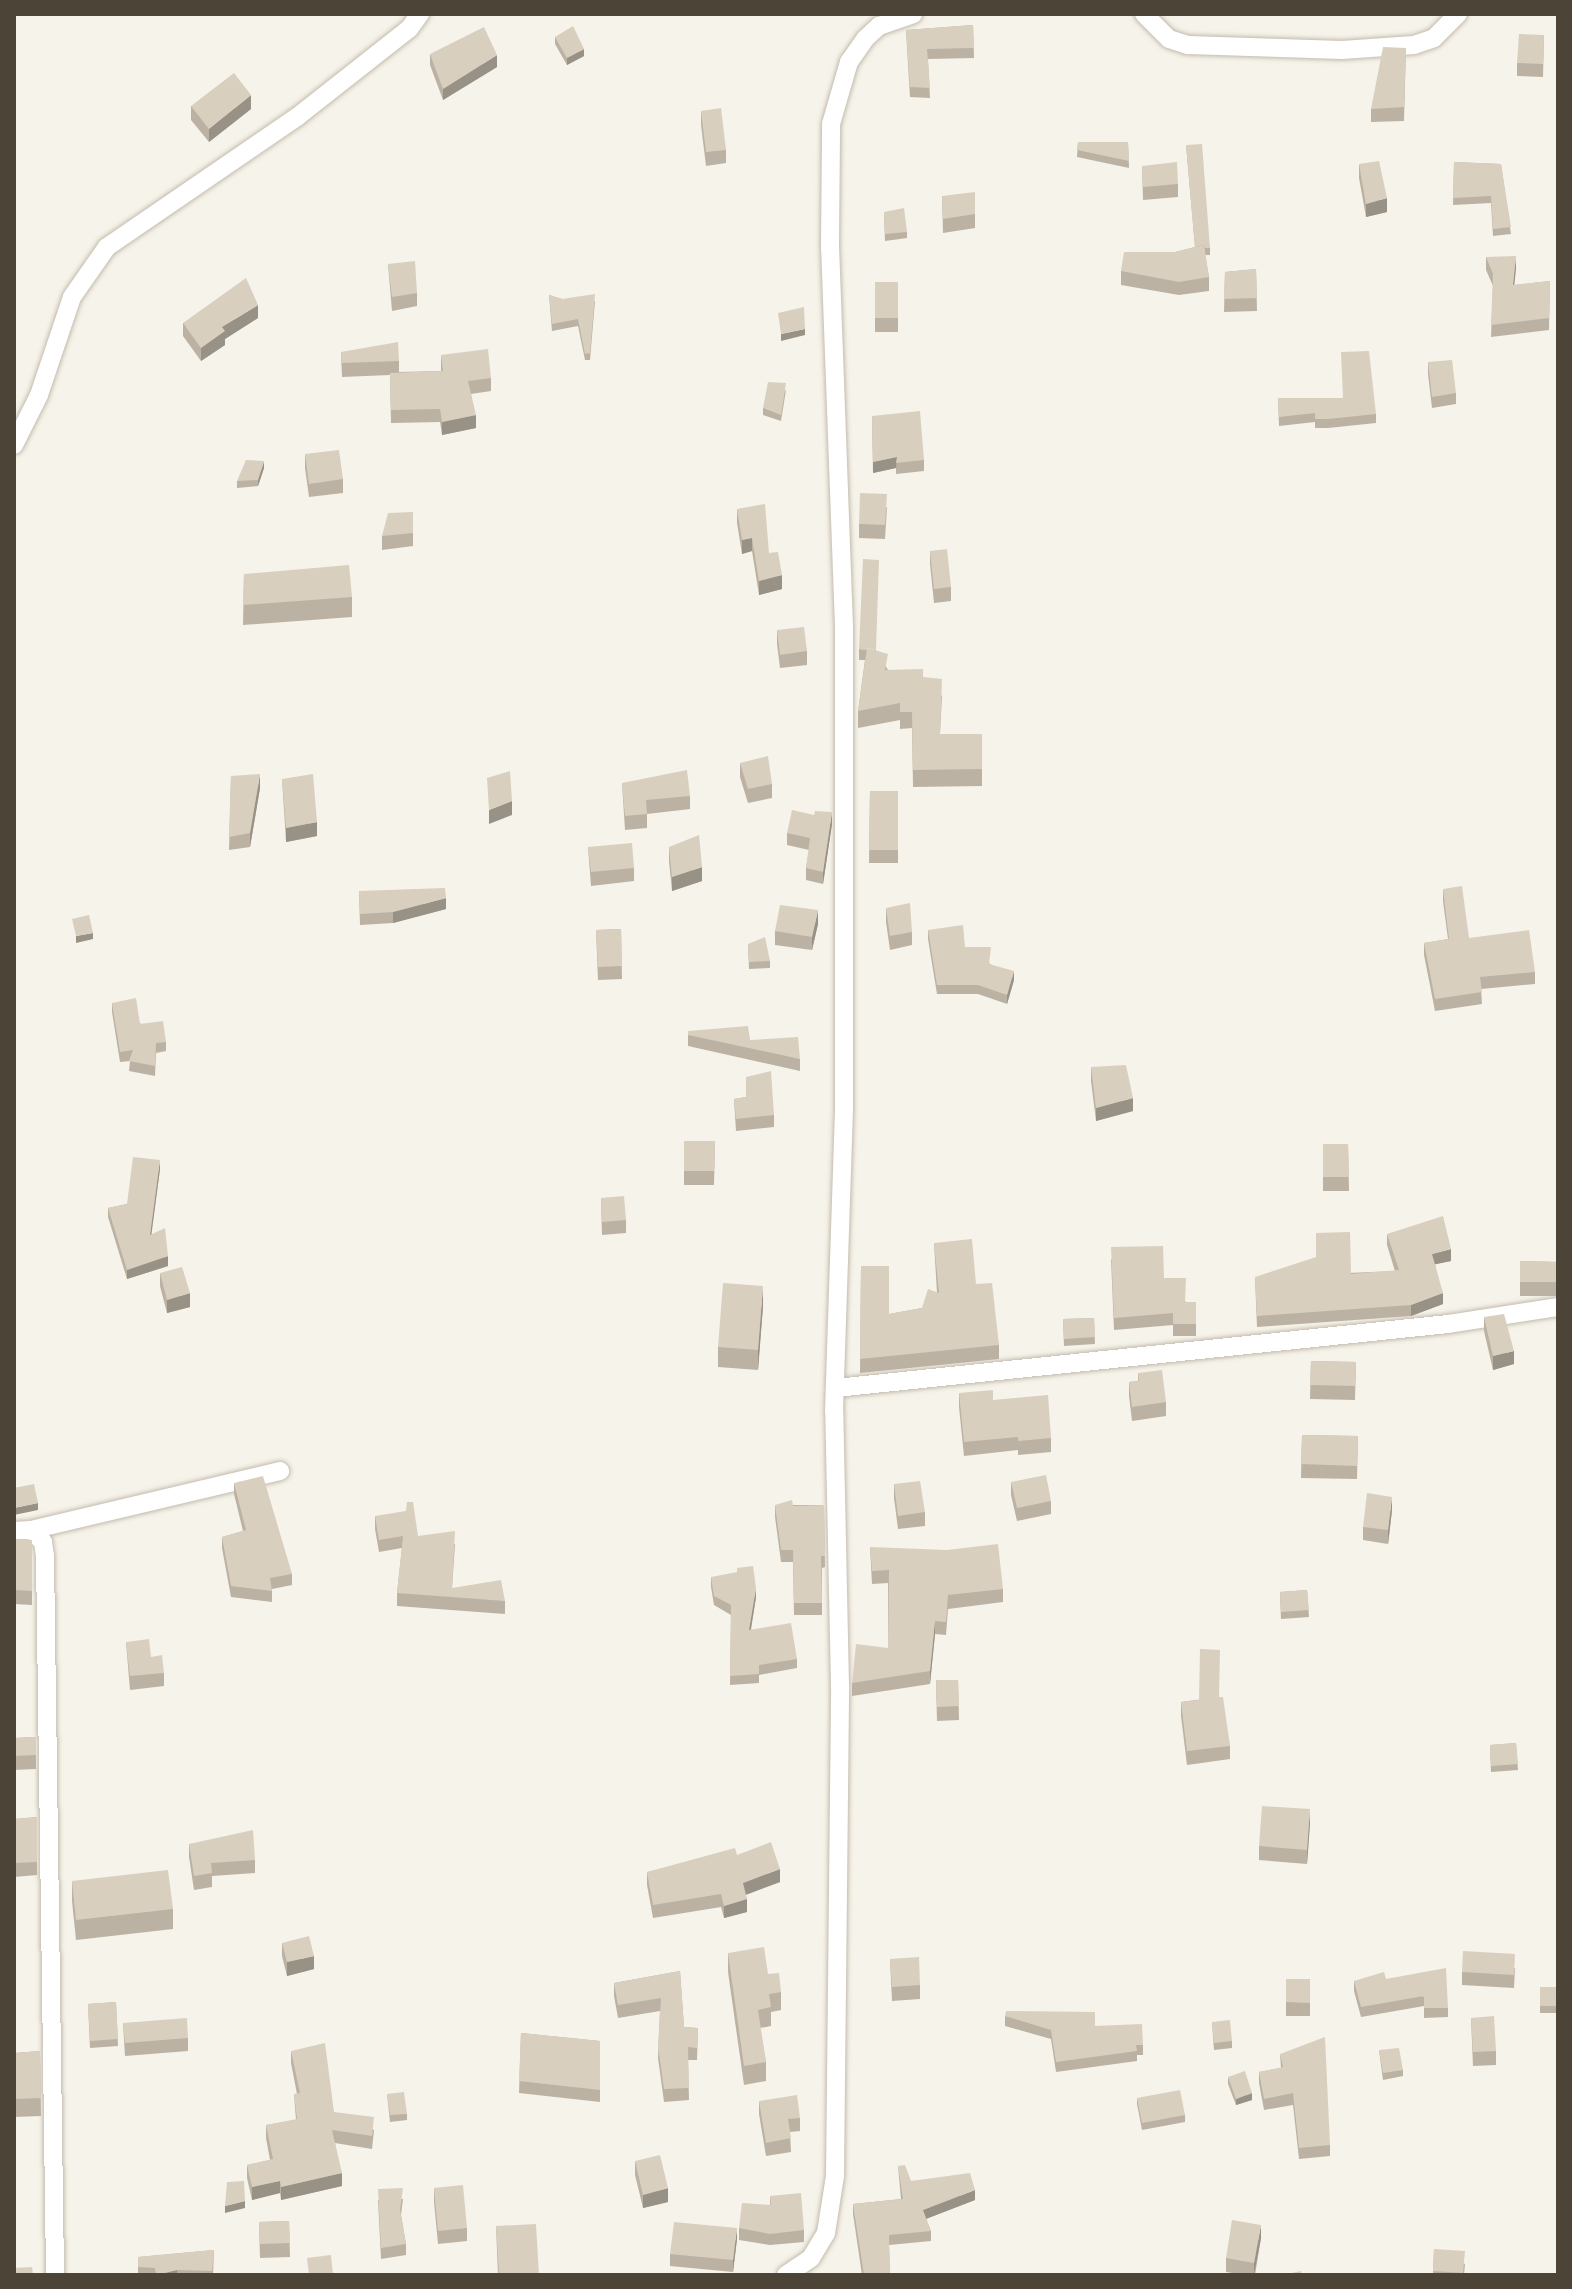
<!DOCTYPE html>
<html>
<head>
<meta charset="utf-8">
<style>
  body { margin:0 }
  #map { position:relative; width:1572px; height:2289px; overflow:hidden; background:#f6f3ea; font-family:"Source Sans 3",sans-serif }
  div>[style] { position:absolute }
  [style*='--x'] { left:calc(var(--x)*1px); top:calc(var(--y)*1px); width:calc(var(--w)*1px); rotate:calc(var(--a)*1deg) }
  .roads { filter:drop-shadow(0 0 2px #c3bbac) drop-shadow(0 0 2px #c3bbac) }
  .minor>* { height:18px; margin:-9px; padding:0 9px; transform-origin:9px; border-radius:9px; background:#fff }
  .wall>* { inset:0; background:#bbb2a4 }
  .shaded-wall>* { inset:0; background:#989186 }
  .building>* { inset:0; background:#d9cfbf }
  span { translate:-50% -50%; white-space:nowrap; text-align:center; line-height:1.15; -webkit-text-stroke:7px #fff; paint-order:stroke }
  .frame { position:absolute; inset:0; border:16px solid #4b4437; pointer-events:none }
</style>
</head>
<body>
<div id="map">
  <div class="roads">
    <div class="minor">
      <i style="--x:1144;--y:14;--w:35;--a:45"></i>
      <i style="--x:1169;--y:39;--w:20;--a:18"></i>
      <i style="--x:1188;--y:45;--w:154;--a:1.9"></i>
      <i style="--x:1342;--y:50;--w:72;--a:-4"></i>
      <i style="--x:1414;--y:45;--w:21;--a:-19"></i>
      <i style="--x:1434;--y:38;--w:34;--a:-45"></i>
      <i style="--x:14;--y:445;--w:56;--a:-63.4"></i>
      <i style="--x:39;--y:395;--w:103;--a:-71.4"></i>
      <i style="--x:72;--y:297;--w:61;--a:-55"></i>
      <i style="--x:107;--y:247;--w:230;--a:-34.4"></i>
      <i style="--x:297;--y:117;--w:142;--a:-38.2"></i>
      <i style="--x:409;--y:29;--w:19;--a:-54"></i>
      <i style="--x:836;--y:1388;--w:615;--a:-5.97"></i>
      <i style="--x:1448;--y:1324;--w:111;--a:-8.8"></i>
      <i style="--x:31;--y:1530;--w:256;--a:-13.3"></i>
      <i style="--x:14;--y:1531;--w:17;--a:-3"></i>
      <i style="--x:31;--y:1530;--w:17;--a:45"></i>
      <i style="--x:43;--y:1542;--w:14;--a:82"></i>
      <i style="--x:45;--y:1556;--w:719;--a:89.2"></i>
      <i style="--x:786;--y:2275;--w:30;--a:-34"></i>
      <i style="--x:811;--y:2258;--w:29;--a:-59"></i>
      <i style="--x:826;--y:2233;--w:58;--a:-81"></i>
      <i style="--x:835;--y:2176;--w:490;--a:-89.4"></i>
      <i style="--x:840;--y:1686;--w:275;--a:-91.2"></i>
      <i style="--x:834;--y:1411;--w:305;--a:-88.1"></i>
      <i style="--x:844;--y:1106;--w:479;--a:-90"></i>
      <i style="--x:844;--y:627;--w:379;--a:-92.1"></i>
      <i style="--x:830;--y:248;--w:124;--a:-89.5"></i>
      <i style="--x:831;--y:124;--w:65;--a:-73.8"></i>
      <i style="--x:849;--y:62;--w:28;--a:-55"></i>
      <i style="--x:865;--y:39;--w:19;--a:-43"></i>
      <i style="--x:879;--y:26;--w:36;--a:-19"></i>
    </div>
  </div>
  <div class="wall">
    <i style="clip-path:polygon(973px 25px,974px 58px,928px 59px,930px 98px,910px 97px,906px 30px)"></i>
    <i style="clip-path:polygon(1544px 35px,1543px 77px,1517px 76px,1517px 63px)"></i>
    <i style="clip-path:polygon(555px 37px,584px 56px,567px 65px,555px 44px)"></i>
    <i style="clip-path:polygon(1406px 48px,1404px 121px,1371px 122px,1371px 109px)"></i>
    <i style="clip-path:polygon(430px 54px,497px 67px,443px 100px,430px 65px)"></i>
    <i style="clip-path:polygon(191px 106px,251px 109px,209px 142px,191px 120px)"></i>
    <i style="clip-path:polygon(701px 111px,726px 150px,726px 163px,706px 166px,701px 125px)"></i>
    <i style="clip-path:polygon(1078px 142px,1128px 142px,1129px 168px,1077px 157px)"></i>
    <i style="clip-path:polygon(1186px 145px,1210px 248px,1210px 255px,1205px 255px,1209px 277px,1209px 291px,1179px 295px,1121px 285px,1121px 271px,1175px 252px,1195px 247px)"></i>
    <i style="clip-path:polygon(1454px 162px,1501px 164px,1511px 234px,1493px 236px,1491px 203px,1453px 205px)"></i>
    <i style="clip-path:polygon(1359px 164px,1387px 212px,1366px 217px,1359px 178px)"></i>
    <i style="clip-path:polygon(1142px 166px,1178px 184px,1178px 197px,1143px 200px)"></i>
    <i style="clip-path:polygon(942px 196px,975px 214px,975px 228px,943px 233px)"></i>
    <i style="clip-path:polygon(884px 212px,907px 232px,907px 238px,885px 241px)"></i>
    <i style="clip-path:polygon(1486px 257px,1516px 268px,1514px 285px,1550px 281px,1549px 330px,1491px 337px,1493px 286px,1486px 270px)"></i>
    <i style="clip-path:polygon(388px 264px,417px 293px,417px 306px,392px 311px)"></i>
    <i style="clip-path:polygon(1256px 269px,1257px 311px,1224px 312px,1225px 272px)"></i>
    <i style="clip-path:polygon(875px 282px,898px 282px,898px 332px,875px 332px)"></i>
    <i style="clip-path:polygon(549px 295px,562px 299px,595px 301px,590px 360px,585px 360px,578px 326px,552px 331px)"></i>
    <i style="clip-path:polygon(258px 318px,225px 339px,225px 345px,201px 361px,183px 336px,183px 323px)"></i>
    <i style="clip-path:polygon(341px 352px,399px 361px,399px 372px,441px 371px,441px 355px,491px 378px,491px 391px,471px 394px,476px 428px,442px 435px,440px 422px,391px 423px,390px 375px,342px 377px)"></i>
    <i style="clip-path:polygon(1428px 362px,1456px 393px,1456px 404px,1432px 408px,1428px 374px)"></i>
    <i style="clip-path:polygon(786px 390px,781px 421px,763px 415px,763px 408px)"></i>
    <i style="clip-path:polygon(1278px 398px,1376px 414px,1376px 423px,1328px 428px,1315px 428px,1315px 422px,1279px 426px)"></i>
    <i style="clip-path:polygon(872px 416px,924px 460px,924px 471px,896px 474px,896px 468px,873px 473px)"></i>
    <i style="clip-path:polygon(305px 454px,343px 479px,343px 493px,309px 497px,305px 468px)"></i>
    <i style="clip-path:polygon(264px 468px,258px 486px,237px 488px,237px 481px)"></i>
    <i style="clip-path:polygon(887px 507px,885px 539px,859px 538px,859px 524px)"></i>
    <i style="clip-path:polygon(737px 509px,769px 553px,782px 589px,759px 595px,752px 551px,742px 554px,737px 523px)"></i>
    <i style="clip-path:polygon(413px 512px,413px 546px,382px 550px,382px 536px)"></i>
    <i style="clip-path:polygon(930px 551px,951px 587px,951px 601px,934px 603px,930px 564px)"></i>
    <i style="clip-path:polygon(244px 574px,352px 597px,352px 617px,243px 625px)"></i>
    <i style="clip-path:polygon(777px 630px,807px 651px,807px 665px,780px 668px,777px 644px)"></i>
    <i style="clip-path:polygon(859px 649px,876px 650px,888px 670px,923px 677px,942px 696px,940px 734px,982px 734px,982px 786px,913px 787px,912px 728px,900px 729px,900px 720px,858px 728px,858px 711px,865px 660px,859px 660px)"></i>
    <i style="clip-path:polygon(740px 763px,772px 784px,772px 798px,748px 803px,740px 777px)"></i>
    <i style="clip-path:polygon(231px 776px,260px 788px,250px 847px,229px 850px)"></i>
    <i style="clip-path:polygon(282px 779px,317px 836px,286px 842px)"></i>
    <i style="clip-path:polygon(622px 783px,690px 796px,690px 809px,647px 814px,647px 828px,625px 830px)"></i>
    <i style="clip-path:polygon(870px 791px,898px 791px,898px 863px,869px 863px)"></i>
    <i style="clip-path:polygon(814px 815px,832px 824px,823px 884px,806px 880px,806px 868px,809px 850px,787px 845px,787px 833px)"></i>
    <i style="clip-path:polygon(588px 847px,634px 868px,634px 881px,591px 886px)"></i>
    <i style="clip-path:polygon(669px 847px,702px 881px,672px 891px,669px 861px)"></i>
    <i style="clip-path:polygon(1443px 889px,1469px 938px,1535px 972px,1535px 984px,1481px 989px,1482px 1004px,1435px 1011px,1424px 955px,1424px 943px,1448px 939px,1443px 901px)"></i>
    <i style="clip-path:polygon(359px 891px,446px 909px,393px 923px,360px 925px)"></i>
    <i style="clip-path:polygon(886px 908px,912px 932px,912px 945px,890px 950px,886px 922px)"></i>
    <i style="clip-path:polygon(818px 924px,812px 950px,775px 945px,775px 931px)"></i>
    <i style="clip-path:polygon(621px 929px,622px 979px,598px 980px,596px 930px)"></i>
    <i style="clip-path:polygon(928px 930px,965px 947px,1014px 980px,1007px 1004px,978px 994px,937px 994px,928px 939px)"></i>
    <i style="clip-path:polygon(748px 944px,770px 961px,770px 968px,749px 969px)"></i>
    <i style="clip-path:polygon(112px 1003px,166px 1042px,166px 1051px,156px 1053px,155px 1076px,129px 1071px,130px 1061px,120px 1062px,112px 1012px)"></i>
    <i style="clip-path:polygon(688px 1031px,750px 1040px,800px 1059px,800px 1071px,688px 1046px)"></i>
    <i style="clip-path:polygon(1091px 1067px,1133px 1111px,1096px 1121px,1091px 1081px)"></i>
    <i style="clip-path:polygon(746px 1097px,774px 1115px,774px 1127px,736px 1131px,734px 1099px)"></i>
    <i style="clip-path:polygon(684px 1141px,715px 1141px,714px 1185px,684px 1185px)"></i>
    <i style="clip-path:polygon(1323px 1144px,1348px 1144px,1349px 1191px,1323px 1191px)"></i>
    <i style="clip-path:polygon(160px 1169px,151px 1235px,168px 1266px,127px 1279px,108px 1217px,108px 1208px,127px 1204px)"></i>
    <i style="clip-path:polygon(601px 1198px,626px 1220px,626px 1233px,602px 1235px)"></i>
    <i style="clip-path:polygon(1387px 1234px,1451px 1261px,1435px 1264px,1443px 1304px,1411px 1316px,1257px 1327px,1255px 1277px,1395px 1271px,1387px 1245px)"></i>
    <i style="clip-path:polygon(934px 1243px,976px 1284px,999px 1345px,999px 1359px,860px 1373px,861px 1266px,889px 1314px,922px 1308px,937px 1293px)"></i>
    <i style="clip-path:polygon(1111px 1259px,1164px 1278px,1186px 1302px,1196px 1302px,1196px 1336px,1173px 1336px,1173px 1325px,1114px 1330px)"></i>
    <i style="clip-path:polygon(1520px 1261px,1558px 1262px,1558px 1296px,1520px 1296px)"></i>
    <i style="clip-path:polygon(160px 1273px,190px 1307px,167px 1313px,160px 1286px)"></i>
    <i style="clip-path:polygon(763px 1306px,758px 1370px,718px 1367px,718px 1347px)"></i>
    <i style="clip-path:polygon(1484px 1317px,1514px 1364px,1493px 1370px,1484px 1331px)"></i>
    <i style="clip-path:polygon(1094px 1318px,1095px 1344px,1064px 1346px,1063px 1319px)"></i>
    <i style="clip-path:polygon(1311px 1361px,1356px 1362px,1355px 1400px,1310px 1399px)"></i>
    <i style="clip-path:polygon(1138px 1373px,1166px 1402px,1166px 1416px,1132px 1421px,1129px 1396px,1129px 1382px,1138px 1381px)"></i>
    <i style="clip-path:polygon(959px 1393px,993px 1400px,1051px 1438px,1051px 1452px,1018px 1455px,1018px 1450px,964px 1456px,959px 1407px)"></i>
    <i style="clip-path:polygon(1302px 1435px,1358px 1436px,1357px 1479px,1301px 1478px)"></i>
    <i style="clip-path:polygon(1011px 1482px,1051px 1501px,1051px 1514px,1017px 1521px,1011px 1495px)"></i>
    <i style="clip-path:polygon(234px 1483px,292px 1574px,292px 1585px,272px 1589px,272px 1602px,231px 1597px,222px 1548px,222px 1537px,243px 1531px,234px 1494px)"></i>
    <i style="clip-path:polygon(894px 1484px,925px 1512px,925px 1526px,898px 1529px,894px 1498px)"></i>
    <i style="clip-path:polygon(775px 1505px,824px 1505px,825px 1567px,822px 1568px,822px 1615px,794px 1615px,793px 1562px,781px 1562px,775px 1517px)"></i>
    <i style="clip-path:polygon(1392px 1510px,1388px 1544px,1363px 1540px,1363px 1527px)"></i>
    <i style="clip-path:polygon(375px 1516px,418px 1536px,455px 1544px,452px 1588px,505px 1601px,505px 1614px,397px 1606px,397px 1593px,402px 1548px,379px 1552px,375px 1529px)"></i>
    <i style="clip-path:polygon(14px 1539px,32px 1540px,32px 1605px,14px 1604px)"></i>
    <i style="clip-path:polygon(870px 1547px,1003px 1589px,1003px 1602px,948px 1609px,946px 1635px,935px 1634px,930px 1684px,852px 1696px,852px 1683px,888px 1648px,888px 1583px,872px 1584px)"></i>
    <i style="clip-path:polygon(711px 1577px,756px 1597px,751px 1630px,797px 1659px,797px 1668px,759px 1675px,759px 1683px,730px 1685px,731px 1615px,714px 1605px,711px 1587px)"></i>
    <i style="clip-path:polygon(1307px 1590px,1309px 1617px,1281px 1619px,1280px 1592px)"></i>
    <i style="clip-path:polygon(126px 1642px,164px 1673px,164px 1686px,130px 1690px)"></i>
    <i style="clip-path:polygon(936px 1680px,958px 1680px,959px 1720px,937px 1721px)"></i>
    <i style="clip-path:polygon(1219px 1697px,1230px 1746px,1230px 1759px,1187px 1765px,1181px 1716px,1181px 1702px)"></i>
    <i style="clip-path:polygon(36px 1737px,36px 1769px,14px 1770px,14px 1738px)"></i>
    <i style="clip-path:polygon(1516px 1743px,1518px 1770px,1491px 1772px,1490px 1745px)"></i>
    <i style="clip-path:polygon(37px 1817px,37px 1875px,14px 1877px,14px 1819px)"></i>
    <i style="clip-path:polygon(1310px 1823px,1307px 1864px,1259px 1860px,1259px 1846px)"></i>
    <i style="clip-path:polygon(189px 1844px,255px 1860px,255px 1873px,212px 1876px,212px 1887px,194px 1890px,189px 1857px)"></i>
    <i style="clip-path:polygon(737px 1855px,780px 1882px,746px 1894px,747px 1912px,724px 1918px,721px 1907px,653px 1918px,647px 1885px,647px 1872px)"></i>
    <i style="clip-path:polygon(72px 1881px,173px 1909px,173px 1929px,76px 1940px,72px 1901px)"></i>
    <i style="clip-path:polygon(282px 1943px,314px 1969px,287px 1976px,282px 1956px)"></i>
    <i style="clip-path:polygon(728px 1953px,768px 1974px,781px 1992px,781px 2010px,771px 2012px,771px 2026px,760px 2028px,766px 2062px,766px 2081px,744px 2085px,728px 1972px)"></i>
    <i style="clip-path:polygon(890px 1959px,920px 1985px,920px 1999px,892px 2001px)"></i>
    <i style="clip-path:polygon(1515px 1968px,1514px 1988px,1462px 1985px,1462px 1972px)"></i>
    <i style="clip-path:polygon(680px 1971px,684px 2027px,698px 2028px,697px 2060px,688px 2060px,689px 2100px,664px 2102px,658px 2058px,660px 2011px,618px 2018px,614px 1996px,614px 1983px)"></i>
    <i style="clip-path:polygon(1286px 1979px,1310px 1979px,1310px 2016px,1286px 2016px)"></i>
    <i style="clip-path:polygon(1386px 1979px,1448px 2008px,1448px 2017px,1424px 2018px,1424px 2006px,1361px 2017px,1354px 1991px,1354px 1981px)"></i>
    <i style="clip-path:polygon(1540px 1987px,1558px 1987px,1558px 2013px,1540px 2013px)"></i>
    <i style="clip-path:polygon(116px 2002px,118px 2046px,90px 2048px,88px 2004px)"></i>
    <i style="clip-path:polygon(1005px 2016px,1095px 2026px,1143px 2045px,1143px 2055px,1137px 2055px,1137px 2061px,1056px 2072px,1051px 2039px,1005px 2026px)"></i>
    <i style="clip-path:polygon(1471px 2018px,1496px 2051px,1496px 2065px,1473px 2066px)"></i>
    <i style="clip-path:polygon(1212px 2022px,1232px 2041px,1232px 2048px,1214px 2050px)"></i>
    <i style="clip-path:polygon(123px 2023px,188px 2038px,188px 2051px,125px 2056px)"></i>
    <i style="clip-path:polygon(521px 2033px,600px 2041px,600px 2102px,519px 2093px)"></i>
    <i style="clip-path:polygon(1379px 2050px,1403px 2070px,1403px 2076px,1383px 2080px)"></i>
    <i style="clip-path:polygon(40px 2051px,41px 2116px,14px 2117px,14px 2053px)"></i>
    <i style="clip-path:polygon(291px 2051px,334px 2112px,374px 2130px,372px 2149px,335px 2143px,342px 2186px,281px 2200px,280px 2193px,252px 2200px,247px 2178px,247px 2165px,270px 2160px,266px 2138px,266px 2125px,296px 2120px,294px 2094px,297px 2094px,291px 2063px)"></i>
    <i style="clip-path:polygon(1280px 2054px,1330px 2145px,1330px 2156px,1299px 2159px,1293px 2105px,1264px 2110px,1259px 2083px,1259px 2072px,1281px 2068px)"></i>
    <i style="clip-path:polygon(1228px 2077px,1252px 2100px,1236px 2105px,1228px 2084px)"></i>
    <i style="clip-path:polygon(387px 2094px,407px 2114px,407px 2120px,390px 2122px)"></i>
    <i style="clip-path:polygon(1137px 2098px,1185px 2115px,1185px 2122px,1142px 2130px,1137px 2104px)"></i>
    <i style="clip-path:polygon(759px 2101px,800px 2118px,800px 2131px,790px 2132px,791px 2152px,766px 2156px,759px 2114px)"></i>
    <i style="clip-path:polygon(635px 2161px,668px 2202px,643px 2208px,635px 2175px)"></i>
    <i style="clip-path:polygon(898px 2166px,911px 2181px,975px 2200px,926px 2219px,931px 2231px,931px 2241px,889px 2245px,890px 2275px,862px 2275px,853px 2214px,853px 2204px,901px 2199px)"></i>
    <i style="clip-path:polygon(434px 2188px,467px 2228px,467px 2241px,438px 2244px,434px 2202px)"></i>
    <i style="clip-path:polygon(770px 2196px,804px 2230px,804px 2242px,770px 2245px,739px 2240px,739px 2228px,770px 2205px)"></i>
    <i style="clip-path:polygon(403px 2199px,401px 2215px,406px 2244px,406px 2255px,381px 2259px,378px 2200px)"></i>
    <i style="clip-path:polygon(289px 2221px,290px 2257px,260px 2258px,259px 2222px)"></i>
    <i style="clip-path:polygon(496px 2226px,539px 2275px,498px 2275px)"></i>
    <i style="clip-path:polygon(1261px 2238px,1255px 2275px,1245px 2275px,1226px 2272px,1226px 2258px)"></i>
    <i style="clip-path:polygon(737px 2239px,733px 2272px,670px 2266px,670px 2254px)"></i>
    <i style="clip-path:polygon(1434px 2249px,1465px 2264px,1464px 2275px,1433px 2275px)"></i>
    <i style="clip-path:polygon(214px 2250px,213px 2275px,138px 2274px,138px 2257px)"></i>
  </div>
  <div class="shaded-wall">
    <i style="clip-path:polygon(584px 49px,584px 56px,567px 65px,567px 58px)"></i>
    <i style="clip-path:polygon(497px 55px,497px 67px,443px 100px,443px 89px)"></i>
    <i style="clip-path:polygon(251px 95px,251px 109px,209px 142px,209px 129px)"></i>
    <i style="clip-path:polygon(1387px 198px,1387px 212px,1366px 217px,1366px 204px)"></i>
    <i style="clip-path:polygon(1516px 256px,1516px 268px,1513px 298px,1513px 285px)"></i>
    <i style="clip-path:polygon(258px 305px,258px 318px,225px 339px,225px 345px,201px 361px,201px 348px,222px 327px)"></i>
    <i style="clip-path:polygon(805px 329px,805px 335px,781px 341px,781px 334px)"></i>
    <i style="clip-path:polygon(476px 415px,476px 428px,442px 435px,442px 422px)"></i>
    <i style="clip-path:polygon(897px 457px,896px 468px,873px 473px,873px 462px)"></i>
    <i style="clip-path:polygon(264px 461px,264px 468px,258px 486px,258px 480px)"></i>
    <i style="clip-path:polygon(752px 538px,752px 551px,742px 554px,742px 540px)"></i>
    <i style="clip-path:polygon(782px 575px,782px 589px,759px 595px,759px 581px)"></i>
    <i style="clip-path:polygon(260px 774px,260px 788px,250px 847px,250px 833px)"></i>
    <i style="clip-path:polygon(512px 801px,512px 815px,489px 824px,489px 810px)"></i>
    <i style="clip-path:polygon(832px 812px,832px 824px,823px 884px,823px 872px)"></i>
    <i style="clip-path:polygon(317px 822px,317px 836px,286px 842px,286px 828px)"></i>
    <i style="clip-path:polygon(702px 867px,702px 881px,672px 891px,672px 877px)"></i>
    <i style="clip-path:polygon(446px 898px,446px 909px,393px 923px,393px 912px)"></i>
    <i style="clip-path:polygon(818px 910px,818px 924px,812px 950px,812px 937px)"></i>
    <i style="clip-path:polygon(93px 933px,93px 939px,76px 943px,76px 936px)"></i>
    <i style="clip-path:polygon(1014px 971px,1014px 980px,1007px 1004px,1007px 995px)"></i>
    <i style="clip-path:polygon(1133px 1098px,1133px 1111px,1096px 1121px,1096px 1108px)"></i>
    <i style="clip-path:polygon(160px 1160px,160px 1169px,150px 1245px,150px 1235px)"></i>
    <i style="clip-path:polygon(1451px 1249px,1451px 1261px,1432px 1265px,1432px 1254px)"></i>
    <i style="clip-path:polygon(168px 1256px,168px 1266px,127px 1279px,127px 1270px)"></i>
    <i style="clip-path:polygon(763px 1286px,763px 1306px,758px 1370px,758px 1350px)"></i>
    <i style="clip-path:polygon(190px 1293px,190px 1307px,167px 1313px,167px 1300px)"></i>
    <i style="clip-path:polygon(1443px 1293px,1443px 1304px,1411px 1316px,1411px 1305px)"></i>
    <i style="clip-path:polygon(1514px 1351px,1514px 1364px,1493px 1370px,1493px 1356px)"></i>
    <i style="clip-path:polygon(1392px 1497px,1392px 1510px,1388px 1544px,1388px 1530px)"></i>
    <i style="clip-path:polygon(38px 1503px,38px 1510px,14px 1515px,14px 1508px)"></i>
    <i style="clip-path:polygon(756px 1588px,756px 1597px,749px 1640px,749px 1630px)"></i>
    <i style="clip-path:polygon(935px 1621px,935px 1634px,930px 1684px,930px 1671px)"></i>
    <i style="clip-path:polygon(1310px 1809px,1310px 1823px,1307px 1864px,1307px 1850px)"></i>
    <i style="clip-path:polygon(780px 1869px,780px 1882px,743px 1896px,743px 1883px)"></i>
    <i style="clip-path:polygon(747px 1899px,747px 1912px,724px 1918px,724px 1906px)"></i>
    <i style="clip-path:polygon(314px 1956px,314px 1969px,287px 1976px,287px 1962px)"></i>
    <i style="clip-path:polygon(1252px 2093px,1252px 2100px,1236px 2105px,1236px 2099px)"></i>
    <i style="clip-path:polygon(342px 2173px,342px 2186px,281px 2200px,281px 2187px)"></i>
    <i style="clip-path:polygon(280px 2181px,280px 2193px,252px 2200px,252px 2187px)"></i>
    <i style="clip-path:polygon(668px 2188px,668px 2202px,643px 2208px,643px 2195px)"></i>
    <i style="clip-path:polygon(975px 2190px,975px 2200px,923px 2220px,923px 2210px)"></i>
    <i style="clip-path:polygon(245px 2201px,245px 2208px,225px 2213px,225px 2206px)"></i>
    <i style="clip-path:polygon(1261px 2225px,1261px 2238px,1254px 2275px,1254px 2263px)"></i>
    <i style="clip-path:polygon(737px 2228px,737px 2239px,733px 2272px,733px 2260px)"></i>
    <i style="clip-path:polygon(177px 2270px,177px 2275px,157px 2275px)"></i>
  </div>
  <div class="building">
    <i style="clip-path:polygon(973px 25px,974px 48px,927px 49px,930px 88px,910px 87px,906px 30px)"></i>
    <i style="clip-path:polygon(573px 26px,584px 49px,567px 58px,555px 37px)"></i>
    <i style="clip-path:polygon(484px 27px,497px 55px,443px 89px,430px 54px)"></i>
    <i style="clip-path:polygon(1519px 34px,1544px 35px,1543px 64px,1517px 63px)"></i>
    <i style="clip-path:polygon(1383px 47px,1406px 48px,1404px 107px,1371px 109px)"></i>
    <i style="clip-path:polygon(234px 73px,251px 95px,209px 129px,191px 106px)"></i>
    <i style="clip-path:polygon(721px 108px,726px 150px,706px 152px,701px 111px)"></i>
    <i style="clip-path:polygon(1078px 142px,1128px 142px,1129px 161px,1077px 150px)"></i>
    <i style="clip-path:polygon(1202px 144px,1210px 248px,1205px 248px,1204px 245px,1195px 247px,1186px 145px)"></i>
    <i style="clip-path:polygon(1379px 161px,1387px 198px,1366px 204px,1359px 164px)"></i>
    <i style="clip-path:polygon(1177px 162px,1178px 184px,1143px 187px,1142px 166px)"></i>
    <i style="clip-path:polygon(1454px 162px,1501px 164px,1511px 227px,1493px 229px,1491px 196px,1453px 198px)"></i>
    <i style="clip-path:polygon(975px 192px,975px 214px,943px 219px,942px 196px)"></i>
    <i style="clip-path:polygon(904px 208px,907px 232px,885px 234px,884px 212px)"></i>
    <i style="clip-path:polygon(1204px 245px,1209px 277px,1179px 282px,1121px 271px,1124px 252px,1175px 252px)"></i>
    <i style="clip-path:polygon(1516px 256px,1513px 285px,1550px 281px,1549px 318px,1491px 325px,1493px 274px,1486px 257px)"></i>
    <i style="clip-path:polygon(415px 261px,417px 293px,392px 297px,388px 264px)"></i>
    <i style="clip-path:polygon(1256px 269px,1257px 298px,1224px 299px,1225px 272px)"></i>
    <i style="clip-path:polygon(246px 278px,258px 305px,222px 327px,225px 331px,201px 348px,183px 323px)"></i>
    <i style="clip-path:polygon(875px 282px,898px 282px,898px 318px,875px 318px)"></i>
    <i style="clip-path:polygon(595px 294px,590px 353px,585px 354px,578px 319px,552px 324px,549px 295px,562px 299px)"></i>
    <i style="clip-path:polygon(804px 307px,805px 329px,781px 334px,778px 313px)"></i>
    <i style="clip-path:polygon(398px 342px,399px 361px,342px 363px,341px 352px)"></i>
    <i style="clip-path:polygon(488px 349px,491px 378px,468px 381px,476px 415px,442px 422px,440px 409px,391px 410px,390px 373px,443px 371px,441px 355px)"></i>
    <i style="clip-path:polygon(1369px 351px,1376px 414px,1328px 419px,1315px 419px,1315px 413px,1279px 417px,1278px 398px,1343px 398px,1341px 352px)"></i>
    <i style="clip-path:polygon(1452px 360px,1456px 393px,1432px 397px,1428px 362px)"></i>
    <i style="clip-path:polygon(768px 382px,786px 383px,781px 415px,763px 408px)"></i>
    <i style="clip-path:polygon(920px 411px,924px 460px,896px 463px,897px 457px,873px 462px,872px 416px)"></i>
    <i style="clip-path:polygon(339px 450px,343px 479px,309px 484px,305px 454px)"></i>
    <i style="clip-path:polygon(246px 460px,264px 461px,258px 480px,237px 481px)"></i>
    <i style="clip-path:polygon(860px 493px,887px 494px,885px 525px,859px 524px)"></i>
    <i style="clip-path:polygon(765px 504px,769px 553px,778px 552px,782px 575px,759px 581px,752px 538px,742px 540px,737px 509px)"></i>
    <i style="clip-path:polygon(413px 512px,413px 533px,382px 536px,388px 513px)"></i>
    <i style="clip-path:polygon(947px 549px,951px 587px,934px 589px,930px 551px)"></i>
    <i style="clip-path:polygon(863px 559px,879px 560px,876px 650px,867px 648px,866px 650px,859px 649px)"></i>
    <i style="clip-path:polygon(349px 565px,352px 597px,243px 605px,244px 574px)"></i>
    <i style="clip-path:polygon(804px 627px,807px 651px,780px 655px,777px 630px)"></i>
    <i style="clip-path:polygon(867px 648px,888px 654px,885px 670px,923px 669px,923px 677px,942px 679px,940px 734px,982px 734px,982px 769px,913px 770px,912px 712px,900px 712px,900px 703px,858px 711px)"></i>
    <i style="clip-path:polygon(768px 756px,772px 784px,748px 789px,740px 763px)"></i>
    <i style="clip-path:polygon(687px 770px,690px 796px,646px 800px,647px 814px,625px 816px,622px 783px)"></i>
    <i style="clip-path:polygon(510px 771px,512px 801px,489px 810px,487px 778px)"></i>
    <i style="clip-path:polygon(260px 774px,250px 833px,229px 837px,231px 776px)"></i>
    <i style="clip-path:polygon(313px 774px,317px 822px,286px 828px,282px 779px)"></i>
    <i style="clip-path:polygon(870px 791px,898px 791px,898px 850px,869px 850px)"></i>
    <i style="clip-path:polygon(792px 810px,814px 815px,815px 811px,832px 812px,823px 872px,806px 868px,810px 838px,787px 833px)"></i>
    <i style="clip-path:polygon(699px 835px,702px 867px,672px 877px,669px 847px)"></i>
    <i style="clip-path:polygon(632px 843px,634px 868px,591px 872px,588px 847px)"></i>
    <i style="clip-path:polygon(1462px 886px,1469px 938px,1529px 930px,1535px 972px,1480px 977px,1482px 992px,1435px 999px,1424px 943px,1449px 939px,1443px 889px)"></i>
    <i style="clip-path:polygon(445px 888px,446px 898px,393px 912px,360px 914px,359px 891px)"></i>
    <i style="clip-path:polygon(910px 903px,912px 932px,890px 936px,886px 908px)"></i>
    <i style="clip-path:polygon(780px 905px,818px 910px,812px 937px,775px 931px)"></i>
    <i style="clip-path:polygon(89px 915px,93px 933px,76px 936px,72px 919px)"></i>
    <i style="clip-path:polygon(963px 925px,965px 947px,991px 947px,989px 964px,1014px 971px,1007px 995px,978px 985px,937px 985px,928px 930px)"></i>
    <i style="clip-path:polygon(621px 929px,622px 966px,598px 967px,596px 930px)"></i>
    <i style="clip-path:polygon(765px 937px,770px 961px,749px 962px,748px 944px)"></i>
    <i style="clip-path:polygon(136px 998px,140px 1024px,163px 1021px,166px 1042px,156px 1043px,155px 1066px,129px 1061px,133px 1050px,120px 1052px,112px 1003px)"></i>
    <i style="clip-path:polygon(748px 1026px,750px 1040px,798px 1037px,800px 1059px,688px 1035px,688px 1031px)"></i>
    <i style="clip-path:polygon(1126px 1065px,1133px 1098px,1096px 1108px,1091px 1067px)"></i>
    <i style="clip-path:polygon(771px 1071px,774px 1115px,736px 1119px,734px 1099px,746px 1097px,746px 1077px)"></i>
    <i style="clip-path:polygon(684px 1141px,715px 1141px,714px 1171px,684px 1171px)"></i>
    <i style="clip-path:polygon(1323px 1144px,1348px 1144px,1349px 1177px,1323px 1177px)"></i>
    <i style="clip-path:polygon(133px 1157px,160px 1160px,150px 1235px,165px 1228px,168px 1256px,127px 1270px,108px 1208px,127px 1204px)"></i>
    <i style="clip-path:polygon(624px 1196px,626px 1220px,602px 1222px,601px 1198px)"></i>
    <i style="clip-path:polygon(1443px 1216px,1451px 1249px,1432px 1254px,1443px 1293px,1411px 1305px,1257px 1316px,1255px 1277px,1316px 1257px,1316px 1233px,1350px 1232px,1351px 1274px,1399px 1270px,1387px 1234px)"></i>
    <i style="clip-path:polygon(972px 1239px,976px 1284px,992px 1283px,999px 1345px,860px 1359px,861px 1266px,889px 1266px,889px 1314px,922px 1308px,928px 1289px,939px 1293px,934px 1243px)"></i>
    <i style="clip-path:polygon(1163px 1246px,1164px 1278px,1186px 1278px,1185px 1302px,1196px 1302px,1196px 1324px,1173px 1324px,1173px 1313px,1114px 1318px,1111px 1247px)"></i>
    <i style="clip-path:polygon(1520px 1261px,1558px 1262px,1558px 1282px,1520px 1282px)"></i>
    <i style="clip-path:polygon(182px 1267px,190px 1293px,167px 1300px,160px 1273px)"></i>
    <i style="clip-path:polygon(723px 1283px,763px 1286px,758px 1350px,718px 1347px)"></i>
    <i style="clip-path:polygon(1504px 1314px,1514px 1351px,1493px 1356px,1484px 1317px)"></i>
    <i style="clip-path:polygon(1094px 1318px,1095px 1337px,1064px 1339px,1063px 1319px)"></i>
    <i style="clip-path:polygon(1311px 1361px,1356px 1362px,1355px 1386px,1310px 1385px)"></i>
    <i style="clip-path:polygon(1162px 1370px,1166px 1402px,1132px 1407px,1129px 1382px,1139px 1381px,1138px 1373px)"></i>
    <i style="clip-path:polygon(993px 1390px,993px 1400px,1048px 1395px,1051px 1438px,1018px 1441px,1018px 1437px,964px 1442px,959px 1393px)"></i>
    <i style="clip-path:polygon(1302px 1435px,1358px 1436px,1357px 1466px,1301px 1464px)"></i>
    <i style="clip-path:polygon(1046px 1475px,1051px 1501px,1017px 1508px,1011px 1482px)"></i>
    <i style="clip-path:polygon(263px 1476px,292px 1574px,270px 1578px,272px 1591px,231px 1586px,222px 1537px,246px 1530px,234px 1483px)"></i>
    <i style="clip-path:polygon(920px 1481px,925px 1512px,898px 1516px,894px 1484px)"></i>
    <i style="clip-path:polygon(34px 1484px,38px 1503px,14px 1508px,14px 1488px)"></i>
    <i style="clip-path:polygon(1367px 1493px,1392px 1497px,1388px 1530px,1363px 1527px)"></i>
    <i style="clip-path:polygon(792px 1500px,793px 1506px,824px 1505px,825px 1556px,821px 1556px,822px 1603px,794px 1603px,793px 1550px,781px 1550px,775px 1505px)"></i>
    <i style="clip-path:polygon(407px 1502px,413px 1502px,418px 1536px,455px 1531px,452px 1588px,501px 1580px,505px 1601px,397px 1593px,403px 1536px,379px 1540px,375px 1516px,406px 1511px)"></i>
    <i style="clip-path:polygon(14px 1539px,32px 1540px,32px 1591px,14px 1590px)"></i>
    <i style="clip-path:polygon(998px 1544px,1003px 1589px,948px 1595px,946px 1622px,935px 1621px,930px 1671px,852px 1683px,856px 1644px,888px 1648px,889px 1570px,872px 1571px,870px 1547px,947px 1550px)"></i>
    <i style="clip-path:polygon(753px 1566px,756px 1588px,749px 1630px,791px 1623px,797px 1659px,759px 1665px,759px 1674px,730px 1676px,731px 1605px,714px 1596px,711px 1577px,737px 1572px,737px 1568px)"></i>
    <i style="clip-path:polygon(1307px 1590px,1309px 1610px,1281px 1612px,1280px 1592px)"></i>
    <i style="clip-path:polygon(149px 1639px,151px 1657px,162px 1655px,164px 1673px,130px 1676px,126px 1642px)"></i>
    <i style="clip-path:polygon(1200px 1649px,1220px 1650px,1219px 1697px,1223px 1697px,1230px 1746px,1187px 1751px,1181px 1702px,1199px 1700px)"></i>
    <i style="clip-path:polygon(936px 1680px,958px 1680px,959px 1706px,937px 1707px)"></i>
    <i style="clip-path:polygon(36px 1737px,36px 1755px,14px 1756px,14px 1738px)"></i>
    <i style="clip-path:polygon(1516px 1743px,1518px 1764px,1491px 1766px,1490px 1745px)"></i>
    <i style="clip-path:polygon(1262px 1806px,1310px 1809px,1307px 1850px,1259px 1846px)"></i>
    <i style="clip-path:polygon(37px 1817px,37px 1862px,14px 1863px,14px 1819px)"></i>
    <i style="clip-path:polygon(253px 1830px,255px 1860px,211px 1863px,212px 1873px,194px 1876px,189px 1844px)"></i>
    <i style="clip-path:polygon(771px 1842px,780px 1869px,743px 1883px,747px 1899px,724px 1906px,721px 1894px,653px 1905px,647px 1872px,735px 1848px,737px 1855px)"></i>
    <i style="clip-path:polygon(168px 1870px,173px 1909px,76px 1920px,72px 1881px)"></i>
    <i style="clip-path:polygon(309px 1936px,314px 1956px,287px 1962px,282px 1943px)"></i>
    <i style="clip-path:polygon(764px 1947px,768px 1974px,779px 1973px,781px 1992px,769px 1994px,771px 2007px,758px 2010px,766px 2062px,744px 2066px,728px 1953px)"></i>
    <i style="clip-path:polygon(1463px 1951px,1515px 1954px,1514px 1975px,1462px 1972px)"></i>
    <i style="clip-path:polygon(919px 1957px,920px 1985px,892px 1987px,890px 1959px)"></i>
    <i style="clip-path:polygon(1446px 1968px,1448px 2008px,1424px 2008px,1424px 1996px,1361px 2007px,1354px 1981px,1384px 1972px,1386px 1979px)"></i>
    <i style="clip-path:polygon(680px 1971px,684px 2027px,698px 2028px,697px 2048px,688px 2047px,689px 2088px,664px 2089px,658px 2046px,661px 1998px,618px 2005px,614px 1983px)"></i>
    <i style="clip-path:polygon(1286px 1979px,1310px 1979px,1310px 2003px,1286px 2002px)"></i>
    <i style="clip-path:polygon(1540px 1987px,1558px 1987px,1558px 2006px,1540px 2006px)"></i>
    <i style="clip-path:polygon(116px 2002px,118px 2039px,90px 2041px,88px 2004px)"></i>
    <i style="clip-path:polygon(1006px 2011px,1095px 2012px,1095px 2026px,1142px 2024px,1143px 2045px,1136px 2045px,1137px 2051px,1056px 2062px,1051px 2030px,1005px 2016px)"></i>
    <i style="clip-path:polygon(1494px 2016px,1496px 2051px,1473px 2052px,1471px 2018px)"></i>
    <i style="clip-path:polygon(187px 2018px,188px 2038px,125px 2043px,123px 2023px)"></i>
    <i style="clip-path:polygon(1230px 2020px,1232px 2041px,1214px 2043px,1212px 2022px)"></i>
    <i style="clip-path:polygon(521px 2033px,600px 2041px,600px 2090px,519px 2081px)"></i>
    <i style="clip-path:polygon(1325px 2037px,1330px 2145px,1299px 2148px,1293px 2093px,1264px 2099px,1259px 2072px,1283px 2067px,1280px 2054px)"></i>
    <i style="clip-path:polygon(325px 2043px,334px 2112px,374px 2117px,372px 2136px,332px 2130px,342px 2173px,281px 2187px,280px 2181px,252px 2187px,247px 2165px,273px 2159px,266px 2125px,297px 2119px,294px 2094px,300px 2093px,291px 2051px)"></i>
    <i style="clip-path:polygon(1399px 2048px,1403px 2070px,1383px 2073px,1379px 2050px)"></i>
    <i style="clip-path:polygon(40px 2051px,41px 2098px,14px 2099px,14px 2053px)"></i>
    <i style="clip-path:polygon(1245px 2071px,1252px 2093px,1236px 2099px,1228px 2077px)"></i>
    <i style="clip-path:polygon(1180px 2090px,1185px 2115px,1142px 2123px,1137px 2098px)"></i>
    <i style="clip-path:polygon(404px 2092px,407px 2114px,390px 2115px,387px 2094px)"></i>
    <i style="clip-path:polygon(797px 2095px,800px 2118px,788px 2119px,791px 2138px,766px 2143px,759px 2101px)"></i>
    <i style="clip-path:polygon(660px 2155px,668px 2188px,643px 2195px,635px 2161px)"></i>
    <i style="clip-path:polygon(905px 2165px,911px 2181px,970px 2173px,975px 2190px,923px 2210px,931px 2231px,889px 2235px,890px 2275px,864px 2275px,853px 2204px,903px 2199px,898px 2166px)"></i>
    <i style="clip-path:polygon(244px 2181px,245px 2201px,225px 2206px,227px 2182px)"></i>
    <i style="clip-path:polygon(463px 2185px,467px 2228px,438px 2231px,434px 2188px)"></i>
    <i style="clip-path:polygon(403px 2188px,400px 2210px,406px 2244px,381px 2248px,378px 2189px)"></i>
    <i style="clip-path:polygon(801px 2193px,804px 2230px,770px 2234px,739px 2228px,742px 2203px,771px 2205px,770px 2196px)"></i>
    <i style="clip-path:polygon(1232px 2220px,1261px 2225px,1254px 2263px,1226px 2258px)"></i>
    <i style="clip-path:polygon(289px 2221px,290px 2243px,260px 2244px,259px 2222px)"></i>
    <i style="clip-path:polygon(674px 2222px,737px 2228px,733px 2260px,670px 2254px)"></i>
    <i style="clip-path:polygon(536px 2224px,539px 2275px,499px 2275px,496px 2226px)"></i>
    <i style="clip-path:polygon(1434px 2249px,1465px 2251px,1463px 2273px,1433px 2271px)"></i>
    <i style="clip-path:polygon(214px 2250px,212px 2271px,177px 2270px,156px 2275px,155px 2268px,138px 2267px,138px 2257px)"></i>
    <i style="clip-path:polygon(331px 2255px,333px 2275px,309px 2275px,307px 2258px)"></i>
    <i style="clip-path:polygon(32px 2267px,33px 2275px,14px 2275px,14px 2268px)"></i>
    <i style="clip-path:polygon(1301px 2271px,1302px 2275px,1282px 2275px)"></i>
  </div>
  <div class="frame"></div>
</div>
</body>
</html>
